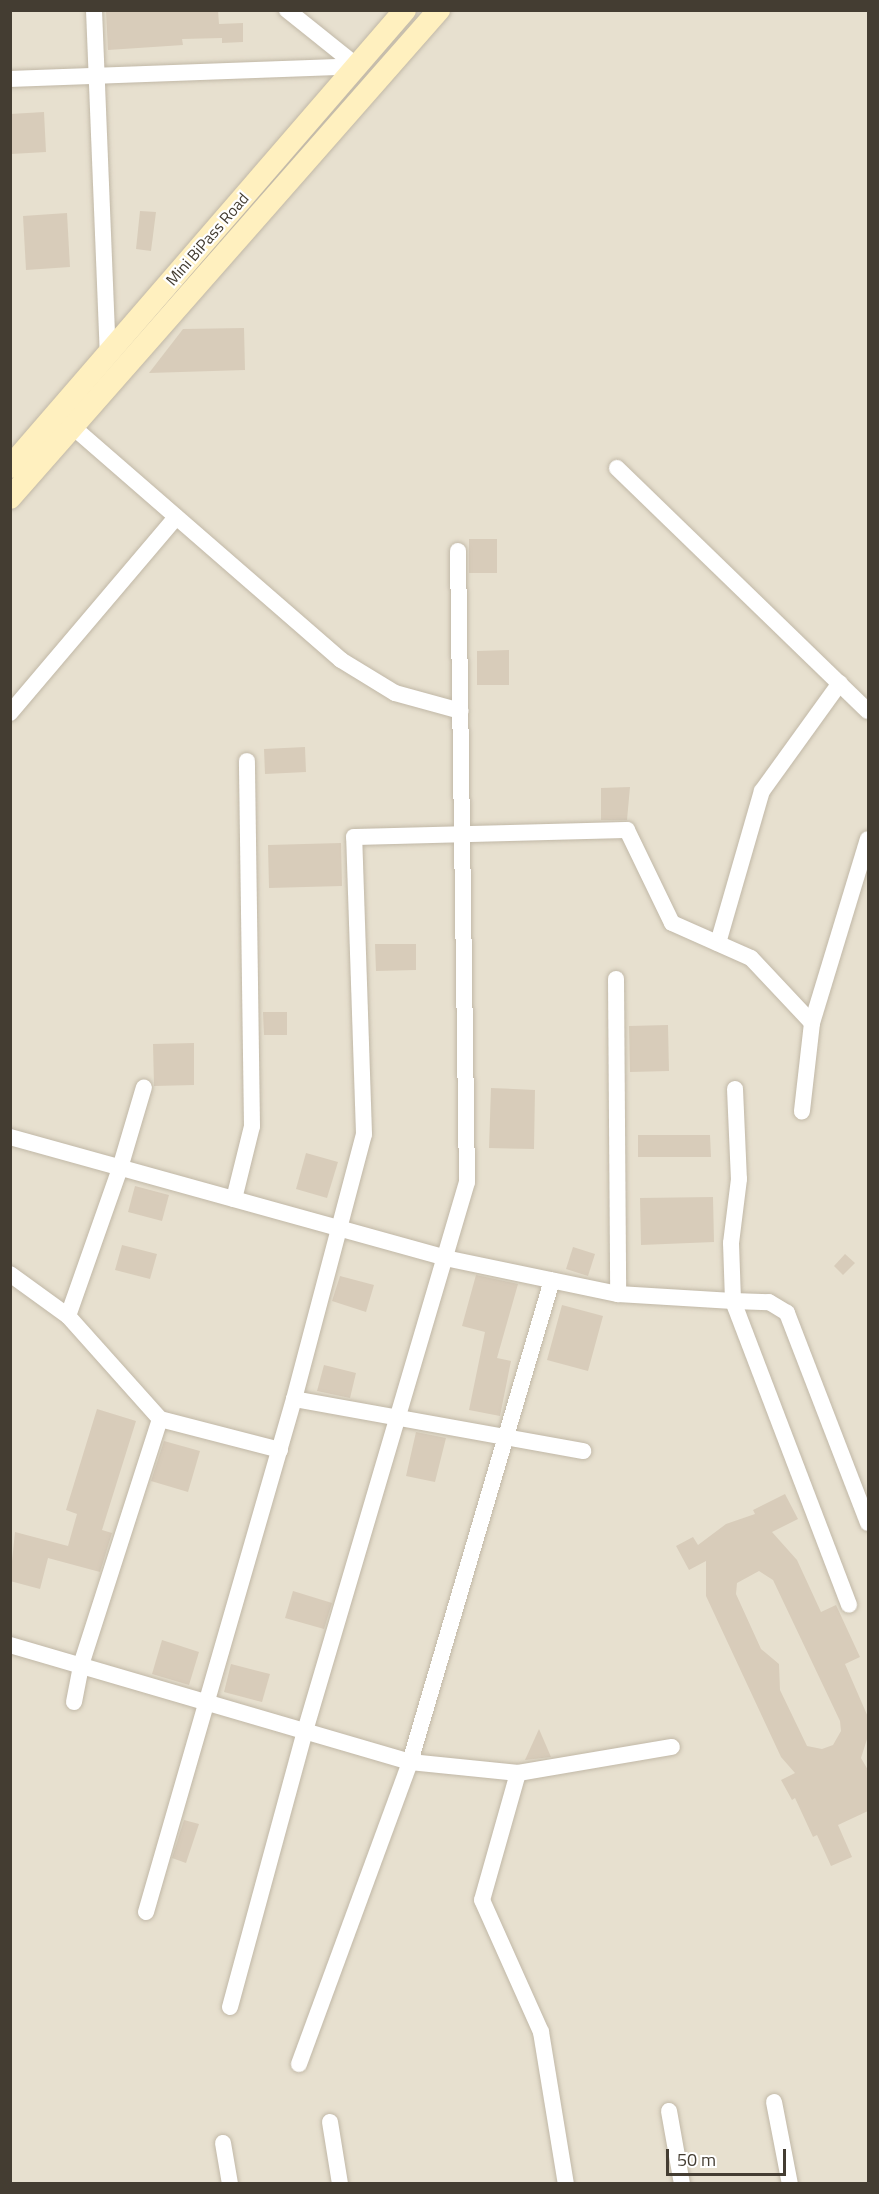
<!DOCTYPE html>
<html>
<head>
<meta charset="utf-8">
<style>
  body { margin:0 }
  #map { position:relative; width:879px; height:2194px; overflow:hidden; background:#f2ede2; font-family:"Titillium Web",sans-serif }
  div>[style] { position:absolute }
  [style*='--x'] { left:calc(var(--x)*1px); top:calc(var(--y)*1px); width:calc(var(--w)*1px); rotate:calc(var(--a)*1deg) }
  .residential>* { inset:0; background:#e7e0cf }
  .building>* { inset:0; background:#d8ccba }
  .roads { filter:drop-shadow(0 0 2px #c1b8a7) drop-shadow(0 0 2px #c1b8a7) }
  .street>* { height:16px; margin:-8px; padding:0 8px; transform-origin:8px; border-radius:8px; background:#fff }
  .secondary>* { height:22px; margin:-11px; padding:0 11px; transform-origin:11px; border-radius:11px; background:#fff0bf }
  span { translate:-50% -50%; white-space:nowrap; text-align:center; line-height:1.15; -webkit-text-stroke:4.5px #fff; paint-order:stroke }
  .street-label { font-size:16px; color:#443d32 }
  .frame { position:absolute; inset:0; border:12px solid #443d32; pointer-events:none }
  .scale { position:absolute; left:666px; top:2149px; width:120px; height:27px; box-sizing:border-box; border:3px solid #443d32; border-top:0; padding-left:8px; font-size:18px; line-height:21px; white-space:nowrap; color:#443d32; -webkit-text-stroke:4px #fff; paint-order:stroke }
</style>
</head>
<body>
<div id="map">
  <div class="residential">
    <i style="clip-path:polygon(11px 11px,868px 11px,868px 2183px,11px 2183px)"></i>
  </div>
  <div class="building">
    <i style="clip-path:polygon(106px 10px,218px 10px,219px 24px,243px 23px,243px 42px,222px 43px,222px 38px,182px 39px,183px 45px,108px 50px)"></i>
    <i style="clip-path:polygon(44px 112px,46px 152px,11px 154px,10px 114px)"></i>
    <i style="clip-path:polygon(140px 211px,156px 212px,151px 251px,136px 249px)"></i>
    <i style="clip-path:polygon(67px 213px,70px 267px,26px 270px,23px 216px)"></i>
    <i style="clip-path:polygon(244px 328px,245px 370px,149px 373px,183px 329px)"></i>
    <i style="clip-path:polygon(469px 539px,497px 539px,497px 573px,469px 573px)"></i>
    <i style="clip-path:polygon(509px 650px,509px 685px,477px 685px,477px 651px)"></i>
    <i style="clip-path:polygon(305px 747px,306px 772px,265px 774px,264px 749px)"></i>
    <i style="clip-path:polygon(630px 787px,627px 820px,601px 820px,601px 788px)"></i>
    <i style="clip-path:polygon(341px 843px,342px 886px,269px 888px,268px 845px)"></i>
    <i style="clip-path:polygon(375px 944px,416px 944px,416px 970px,376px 971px)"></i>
    <i style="clip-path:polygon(263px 1012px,287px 1012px,287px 1035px,264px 1035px)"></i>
    <i style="clip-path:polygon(668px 1025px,669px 1071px,630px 1072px,629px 1026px)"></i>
    <i style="clip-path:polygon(194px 1043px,194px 1085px,154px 1086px,153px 1044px)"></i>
    <i style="clip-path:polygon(491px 1088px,535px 1090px,534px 1149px,489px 1148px)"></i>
    <i style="clip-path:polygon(638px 1135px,710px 1135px,711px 1157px,638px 1157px)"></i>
    <i style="clip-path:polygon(306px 1153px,338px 1162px,327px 1198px,296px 1189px)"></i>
    <i style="clip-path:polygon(135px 1186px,169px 1195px,162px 1221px,128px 1212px)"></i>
    <i style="clip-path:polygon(713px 1197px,714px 1242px,641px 1245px,640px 1198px)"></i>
    <i style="clip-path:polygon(122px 1245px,157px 1254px,150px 1279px,115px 1270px)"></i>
    <i style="clip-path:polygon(573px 1247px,595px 1254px,588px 1276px,566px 1269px)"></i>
    <i style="clip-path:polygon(845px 1254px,855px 1263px,843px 1275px,834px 1266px)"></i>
    <i style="clip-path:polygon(476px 1275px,518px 1284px,497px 1358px,511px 1361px,500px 1416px,469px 1410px,485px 1332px,462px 1326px)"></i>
    <i style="clip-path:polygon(340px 1276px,374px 1285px,366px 1312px,332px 1301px)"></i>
    <i style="clip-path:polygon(562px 1305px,603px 1316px,588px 1371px,547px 1360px)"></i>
    <i style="clip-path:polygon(324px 1365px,356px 1373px,350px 1398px,317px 1391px)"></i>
    <i style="clip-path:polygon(97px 1409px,136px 1421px,102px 1530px,112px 1533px,100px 1572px,48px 1558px,40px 1589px,10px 1581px,15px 1532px,68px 1546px,77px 1514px,66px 1510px)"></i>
    <i style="clip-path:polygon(416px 1432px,446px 1438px,435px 1482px,406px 1476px)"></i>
    <i style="clip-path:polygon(164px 1441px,200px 1451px,188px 1492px,151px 1481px)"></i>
    <i style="clip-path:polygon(evenodd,785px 1494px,798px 1519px,772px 1532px,797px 1560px,821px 1612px,836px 1605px,860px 1657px,845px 1664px,868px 1717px,868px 1736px,861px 1758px,868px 1770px,868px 1811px,838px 1825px,852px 1857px,831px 1866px,817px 1835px,813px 1837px,795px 1798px,792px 1800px,781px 1780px,795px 1773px,781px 1757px,706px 1596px,706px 1561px,689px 1570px,676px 1546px,693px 1537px,698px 1545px,726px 1524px,755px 1514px,753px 1510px,785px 1494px,759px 1571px,773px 1580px,840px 1721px,841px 1731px,833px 1745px,822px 1749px,807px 1746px,780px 1690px,779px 1664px,761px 1649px,736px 1594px,737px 1583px,759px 1571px)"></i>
    <i style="clip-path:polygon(293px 1591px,332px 1603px,324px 1629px,285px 1618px)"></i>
    <i style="clip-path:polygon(162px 1640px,199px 1652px,189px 1685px,152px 1674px)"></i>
    <i style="clip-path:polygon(231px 1664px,270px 1674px,262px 1702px,224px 1692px)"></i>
    <i style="clip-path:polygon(539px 1729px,551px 1757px,525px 1760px)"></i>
    <i style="clip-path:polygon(184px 1820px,199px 1824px,186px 1863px,172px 1858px)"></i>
  </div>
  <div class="roads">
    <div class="street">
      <i style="--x:94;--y:10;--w:343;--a:87.7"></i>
      <i style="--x:10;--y:79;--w:347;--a:-2.1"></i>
      <i style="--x:357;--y:66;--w:90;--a:-141.3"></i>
      <i style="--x:73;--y:427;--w:355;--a:41"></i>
      <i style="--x:341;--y:660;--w:63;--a:31.4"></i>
      <i style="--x:395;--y:693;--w:68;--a:15.3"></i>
      <i style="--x:617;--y:468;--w:349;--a:44.1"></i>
      <i style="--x:10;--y:713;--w:257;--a:-49.7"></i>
      <i style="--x:718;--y:943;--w:158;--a:-73.9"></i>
      <i style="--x:762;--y:791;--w:133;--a:-54.2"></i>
      <i style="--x:616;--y:979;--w:315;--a:89.6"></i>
      <i style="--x:812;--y:1023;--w:192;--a:-73.1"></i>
      <i style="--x:735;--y:1089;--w:90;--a:87.5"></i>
      <i style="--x:739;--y:1179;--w:64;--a:97.1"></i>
      <i style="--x:731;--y:1243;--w:58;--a:88"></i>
      <i style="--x:733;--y:1301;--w:36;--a:2"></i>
      <i style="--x:769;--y:1302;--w:21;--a:31"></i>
      <i style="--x:787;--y:1313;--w:225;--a:68.9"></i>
      <i style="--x:10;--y:1137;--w:452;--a:15.5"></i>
      <i style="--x:445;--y:1258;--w:177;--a:11.8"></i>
      <i style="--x:618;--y:1294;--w:115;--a:3.5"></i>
      <i style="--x:733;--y:1301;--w:325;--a:69.1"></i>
      <i style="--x:234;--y:1199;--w:75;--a:-76.1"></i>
      <i style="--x:252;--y:1126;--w:365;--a:-90.8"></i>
      <i style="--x:10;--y:1274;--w:72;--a:35.9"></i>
      <i style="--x:68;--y:1316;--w:138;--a:48.2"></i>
      <i style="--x:160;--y:1419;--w:124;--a:14.5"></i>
      <i style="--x:68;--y:1316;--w:157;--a:-70.6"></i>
      <i style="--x:120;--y:1168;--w:84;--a:-73.5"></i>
      <i style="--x:294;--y:1399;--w:294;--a:10.2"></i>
      <i style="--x:10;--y:1645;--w:417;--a:16.3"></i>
      <i style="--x:410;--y:1762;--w:109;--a:5.8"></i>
      <i style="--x:518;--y:1773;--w:156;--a:-9.6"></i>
      <i style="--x:74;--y:1702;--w:38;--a:-79"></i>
      <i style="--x:81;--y:1665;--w:258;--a:-72.2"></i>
      <i style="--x:518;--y:1773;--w:132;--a:105.8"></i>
      <i style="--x:482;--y:1900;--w:145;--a:65.9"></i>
      <i style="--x:541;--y:2032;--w:154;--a:80.7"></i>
      <i style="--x:146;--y:1912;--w:534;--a:-73.91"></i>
      <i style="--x:294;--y:1399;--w:274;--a:-75.2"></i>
      <i style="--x:364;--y:1134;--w:297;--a:-91.9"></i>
      <i style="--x:354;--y:837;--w:273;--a:-1.5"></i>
      <i style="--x:627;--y:830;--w:103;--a:64.2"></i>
      <i style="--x:672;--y:923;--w:86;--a:23.9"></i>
      <i style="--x:751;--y:958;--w:89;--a:46.8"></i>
      <i style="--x:812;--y:1023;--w:89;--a:96.5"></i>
      <i style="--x:230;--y:2007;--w:286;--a:-74.8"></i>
      <i style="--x:305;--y:1731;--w:572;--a:-73.56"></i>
      <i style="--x:467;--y:1182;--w:631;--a:-90.82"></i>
      <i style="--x:299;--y:2064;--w:322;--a:-69.8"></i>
      <i style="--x:410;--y:1762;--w:502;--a:-73.58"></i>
      <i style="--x:774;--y:2102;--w:84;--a:79"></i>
      <i style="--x:669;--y:2111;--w:74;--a:79.9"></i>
      <i style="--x:330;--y:2122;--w:63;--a:80.8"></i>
      <i style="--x:223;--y:2143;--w:42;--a:80.3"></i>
    </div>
    <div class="secondary">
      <i style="--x:10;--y:467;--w:604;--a:-49.16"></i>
      <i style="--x:10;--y:498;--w:650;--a:-48.68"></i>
    </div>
  </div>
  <div class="street-label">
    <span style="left:207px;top:239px;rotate:-49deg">Mini BiPass Road</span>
  </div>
  <div class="frame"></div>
  <div class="scale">50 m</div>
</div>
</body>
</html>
